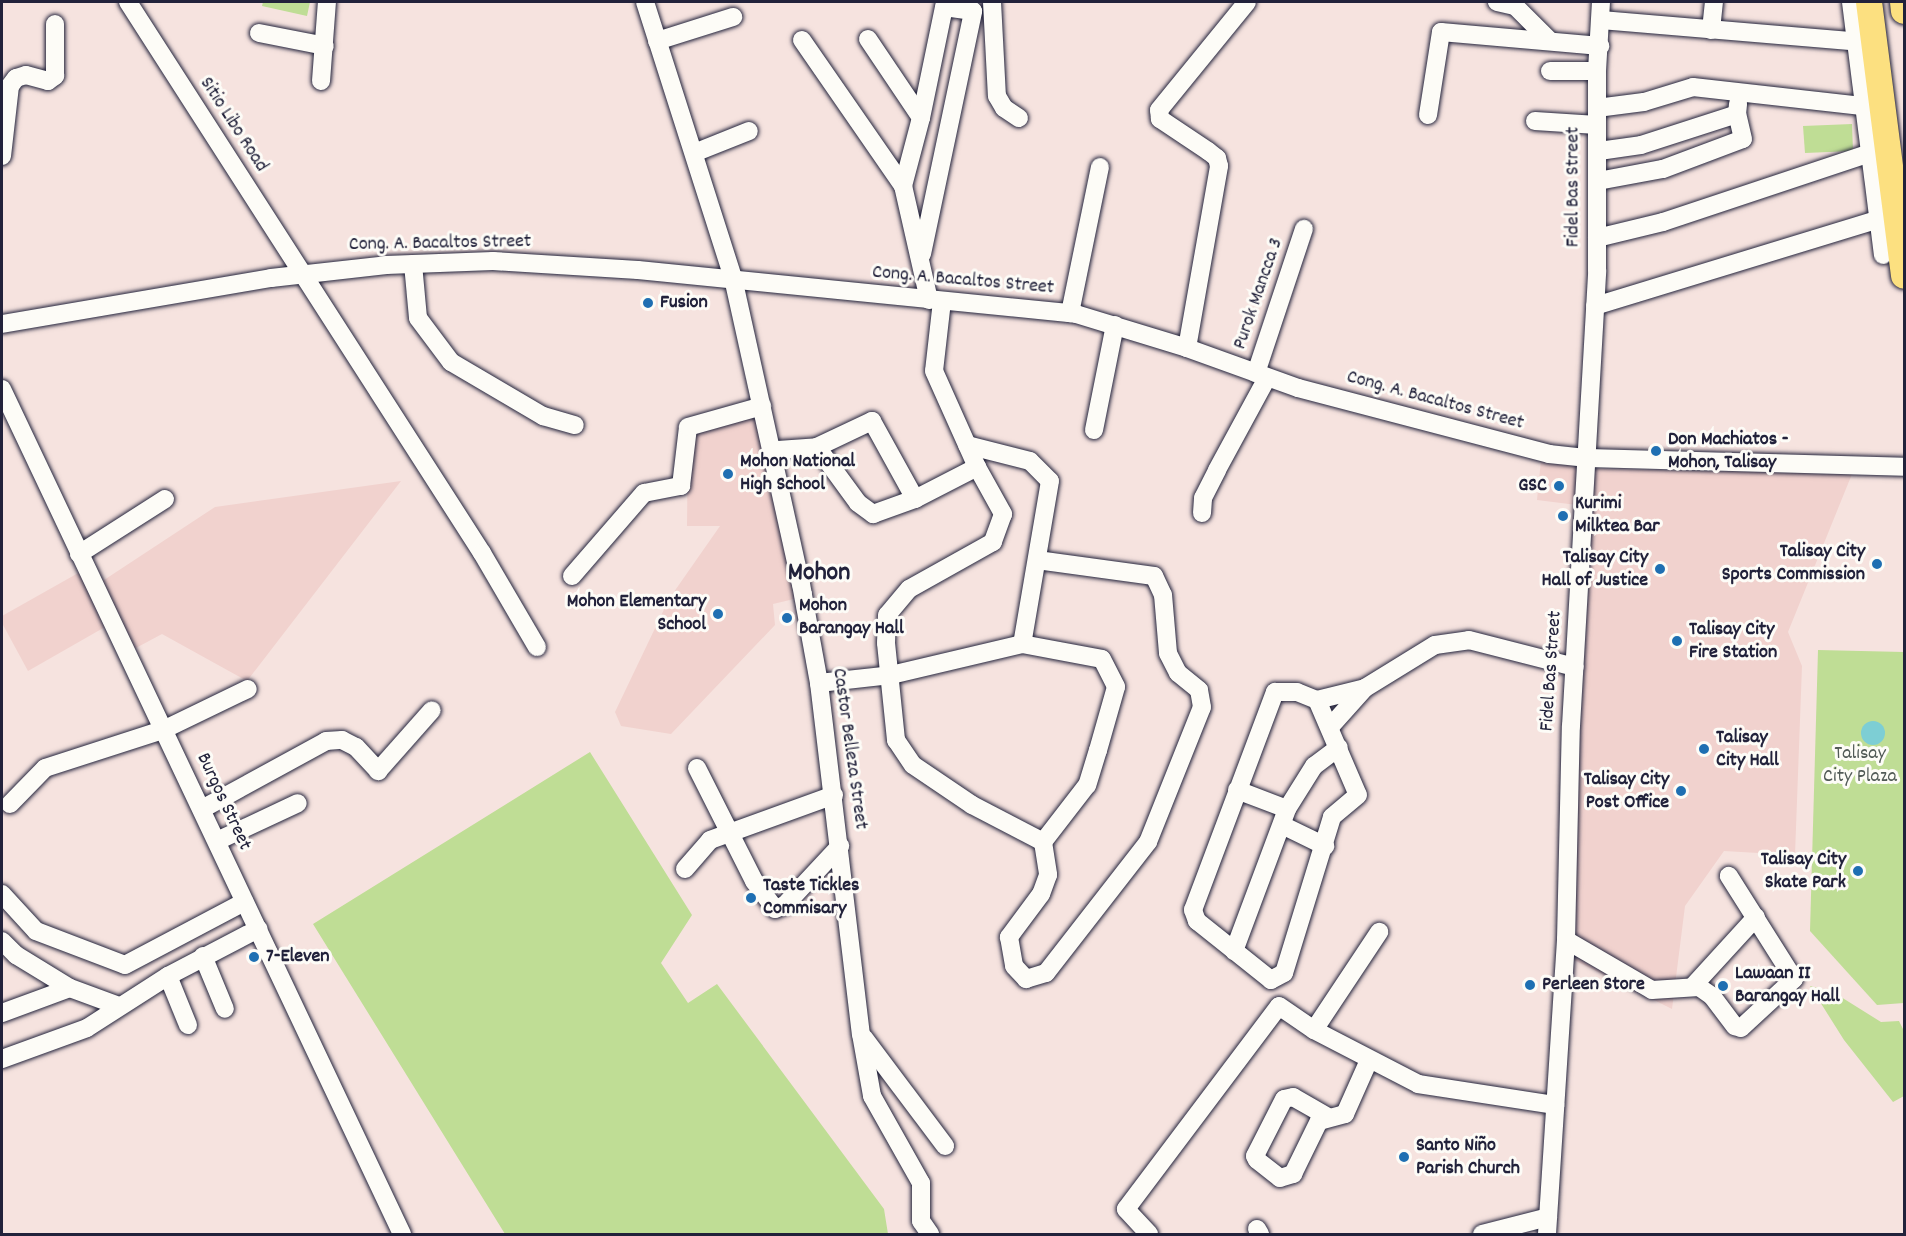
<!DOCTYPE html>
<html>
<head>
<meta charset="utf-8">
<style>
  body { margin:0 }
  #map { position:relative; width:1906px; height:1236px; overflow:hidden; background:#f6e3df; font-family:Dekko,sans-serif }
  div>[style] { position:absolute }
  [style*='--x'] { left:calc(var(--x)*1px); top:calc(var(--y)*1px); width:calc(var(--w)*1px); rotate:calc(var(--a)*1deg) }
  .built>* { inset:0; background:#f1d2ce }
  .green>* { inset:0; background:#bfdd95 }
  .water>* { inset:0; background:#7dced4 }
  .round { border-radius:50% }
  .roads { filter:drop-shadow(0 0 2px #22223b) drop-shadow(0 0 2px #22223b) }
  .minor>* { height:18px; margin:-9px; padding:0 9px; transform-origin:9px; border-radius:9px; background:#fdfcf7 }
  .highway>* { height:26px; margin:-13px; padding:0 13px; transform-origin:13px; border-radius:13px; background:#fce080 }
  .dots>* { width:16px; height:16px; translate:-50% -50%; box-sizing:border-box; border:3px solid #fdfcf7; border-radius:50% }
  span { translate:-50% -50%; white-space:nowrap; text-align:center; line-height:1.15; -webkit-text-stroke:6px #fdfcf7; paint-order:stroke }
  .street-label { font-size:20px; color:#22223b }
  .poi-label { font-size:20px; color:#22223b; font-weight:700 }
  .left { translate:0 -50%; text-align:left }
  .right { translate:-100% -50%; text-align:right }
  .park-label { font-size:20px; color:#515a56 }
  .district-label { font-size:26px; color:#22223b; font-weight:700 }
  .frame { position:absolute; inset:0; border:3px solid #22223b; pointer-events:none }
</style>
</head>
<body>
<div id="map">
  <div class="built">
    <i style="clip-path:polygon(758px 414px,798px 598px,773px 604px,775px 625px,671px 734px,621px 726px,615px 712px,669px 599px,720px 526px,687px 526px,688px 433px)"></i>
    <i style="clip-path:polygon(1541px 460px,1581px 464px,1577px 505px,1537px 500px)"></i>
    <i style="clip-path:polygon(1595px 469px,1852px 474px,1788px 632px,1802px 666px,1795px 855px,1724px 851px,1685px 906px,1672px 1009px,1568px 957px)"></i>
    <i style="clip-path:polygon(401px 481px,247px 681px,162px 634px,134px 649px,101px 582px,215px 507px)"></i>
    <i style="clip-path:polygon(80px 572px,105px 627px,28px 671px,2px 623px,2px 616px)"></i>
  </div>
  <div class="green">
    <i style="clip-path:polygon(263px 2px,310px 2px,307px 16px,262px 6px)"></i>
    <i style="clip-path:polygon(1852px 124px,1853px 151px,1805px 153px,1803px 126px)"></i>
    <i style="clip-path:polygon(1818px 650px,1904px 652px,1904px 1003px,1877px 1005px,1810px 931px)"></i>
    <i style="clip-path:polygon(590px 752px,692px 915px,661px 963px,688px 1003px,717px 984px,884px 1209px,888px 1234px,505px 1234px,313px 924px)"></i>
    <i style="clip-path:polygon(1810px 986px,1833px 992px,1881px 1022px,1899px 1021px,1904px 1031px,1904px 1096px,1893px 1102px,1844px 1040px)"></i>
  </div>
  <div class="water">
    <i class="round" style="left:1861px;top:721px;width:24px;height:24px"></i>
  </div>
  <div class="roads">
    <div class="minor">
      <i style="--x:128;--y:2;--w:655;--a:57.28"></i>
      <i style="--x:482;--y:553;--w:109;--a:59.7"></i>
      <i style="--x:645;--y:2;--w:290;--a:72.3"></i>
      <i style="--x:733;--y:278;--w:313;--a:77.5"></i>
      <i style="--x:801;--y:584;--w:101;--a:79.7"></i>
      <i style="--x:819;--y:683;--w:354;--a:83.2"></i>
      <i style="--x:861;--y:1034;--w:63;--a:79.9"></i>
      <i style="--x:872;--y:1096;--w:100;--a:60.6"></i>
      <i style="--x:921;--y:1183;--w:38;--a:90"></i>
      <i style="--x:921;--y:1221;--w:16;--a:55"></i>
      <i style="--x:992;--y:2;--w:94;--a:87"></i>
      <i style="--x:997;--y:96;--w:14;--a:60"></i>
      <i style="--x:1004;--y:108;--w:18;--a:34"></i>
      <i style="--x:1497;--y:2;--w:18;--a:13"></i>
      <i style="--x:1515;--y:6;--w:49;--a:45"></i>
      <i style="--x:1851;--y:2;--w:255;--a:82.8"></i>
      <i style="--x:1601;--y:20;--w:253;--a:4.8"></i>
      <i style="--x:1711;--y:30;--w:28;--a:-84"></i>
      <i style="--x:259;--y:33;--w:67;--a:11.1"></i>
      <i style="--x:868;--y:39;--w:95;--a:56.1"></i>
      <i style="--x:802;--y:40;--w:178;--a:55.3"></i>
      <i style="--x:657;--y:41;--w:80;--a:-17.5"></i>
      <i style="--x:1550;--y:71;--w:47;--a:0"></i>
      <i style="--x:321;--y:81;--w:79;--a:-85.7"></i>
      <i style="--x:1597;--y:108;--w:47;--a:-7.3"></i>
      <i style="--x:1644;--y:102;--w:51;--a:-17"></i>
      <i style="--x:1693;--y:87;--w:170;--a:6.4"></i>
      <i style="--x:1428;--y:115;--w:84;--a:-81.1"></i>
      <i style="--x:1441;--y:32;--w:160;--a:5"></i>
      <i style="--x:1535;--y:121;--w:62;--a:3.7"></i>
      <i style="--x:1599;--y:151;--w:42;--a:-8.1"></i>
      <i style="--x:1641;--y:145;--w:101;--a:-17.9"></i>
      <i style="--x:1737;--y:114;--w:10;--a:-84"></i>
      <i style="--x:694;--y:153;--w:59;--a:-21.8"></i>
      <i style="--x:2;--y:156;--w:70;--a:-83.5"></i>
      <i style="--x:10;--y:86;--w:10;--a:-53"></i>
      <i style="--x:16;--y:78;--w:10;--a:-17"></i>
      <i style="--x:26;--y:75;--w:23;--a:15"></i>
      <i style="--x:48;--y:81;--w:9;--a:-36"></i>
      <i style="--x:55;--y:76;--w:52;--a:-90"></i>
      <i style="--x:1598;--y:181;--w:66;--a:-10.5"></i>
      <i style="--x:1663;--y:169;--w:85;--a:-20.6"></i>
      <i style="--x:1743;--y:139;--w:26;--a:-103"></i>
      <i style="--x:1597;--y:238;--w:68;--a:-13.6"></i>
      <i style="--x:1663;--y:222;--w:216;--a:-18.4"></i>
      <i style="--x:922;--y:254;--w:248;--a:-78.1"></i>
      <i style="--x:973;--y:11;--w:29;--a:-172"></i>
      <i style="--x:413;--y:264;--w:54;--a:84.7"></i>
      <i style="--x:418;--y:318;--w:55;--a:53.1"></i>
      <i style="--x:451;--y:362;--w:107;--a:30.4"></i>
      <i style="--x:543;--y:416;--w:33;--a:16"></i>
      <i style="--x:929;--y:300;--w:117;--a:-102.8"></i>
      <i style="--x:903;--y:186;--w:70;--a:-75.2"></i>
      <i style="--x:921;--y:118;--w:118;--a:-78.3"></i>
      <i style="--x:942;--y:301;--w:70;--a:96.5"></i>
      <i style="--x:934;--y:371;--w:105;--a:65.9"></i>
      <i style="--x:977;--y:467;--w:54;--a:61"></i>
      <i style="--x:1003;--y:514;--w:30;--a:110"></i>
      <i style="--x:993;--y:542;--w:96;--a:150.8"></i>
      <i style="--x:909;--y:589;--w:34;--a:130"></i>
      <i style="--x:887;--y:615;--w:28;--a:92"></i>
      <i style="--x:886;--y:643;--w:98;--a:84.1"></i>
      <i style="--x:896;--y:740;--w:30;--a:56"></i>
      <i style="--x:913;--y:765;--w:71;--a:34.1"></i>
      <i style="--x:972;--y:805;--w:80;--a:27.5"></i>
      <i style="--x:1595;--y:306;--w:295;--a:-17"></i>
      <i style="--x:1070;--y:313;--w:149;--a:-78.4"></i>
      <i style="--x:2;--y:324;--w:273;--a:-9.7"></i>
      <i style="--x:271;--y:278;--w:116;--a:-6.4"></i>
      <i style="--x:386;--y:265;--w:107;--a:-2.1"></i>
      <i style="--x:493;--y:261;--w:145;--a:3.6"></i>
      <i style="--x:638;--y:270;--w:440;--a:5.7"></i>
      <i style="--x:1076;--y:314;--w:116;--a:17"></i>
      <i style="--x:1187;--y:348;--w:118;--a:19.8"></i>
      <i style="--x:1298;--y:388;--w:260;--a:14.7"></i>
      <i style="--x:1549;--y:454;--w:39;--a:6"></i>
      <i style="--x:1588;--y:458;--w:316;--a:1.6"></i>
      <i style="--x:1187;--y:348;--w:185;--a:-80"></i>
      <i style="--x:1219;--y:166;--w:8;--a:-104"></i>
      <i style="--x:1217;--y:158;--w:11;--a:-142"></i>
      <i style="--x:1208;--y:151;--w:58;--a:-146.3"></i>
      <i style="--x:1160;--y:119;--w:9;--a:-96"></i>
      <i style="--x:1159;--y:110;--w:139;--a:-50.8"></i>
      <i style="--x:1256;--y:373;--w:152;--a:-71.6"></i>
      <i style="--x:2;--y:389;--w:935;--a:64.67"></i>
      <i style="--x:1094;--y:430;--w:107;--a:-78.7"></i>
      <i style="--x:967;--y:445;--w:65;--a:14.3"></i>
      <i style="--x:1030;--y:461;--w:28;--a:45"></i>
      <i style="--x:1050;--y:481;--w:165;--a:99.7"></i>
      <i style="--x:817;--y:447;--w:69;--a:53.8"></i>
      <i style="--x:858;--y:503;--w:19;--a:36"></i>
      <i style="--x:873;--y:514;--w:45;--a:-19.7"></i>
      <i style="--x:915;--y:499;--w:70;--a:-27.3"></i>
      <i style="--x:778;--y:450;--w:39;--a:-4"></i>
      <i style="--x:817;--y:447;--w:61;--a:-25.3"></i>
      <i style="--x:872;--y:421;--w:89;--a:61.1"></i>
      <i style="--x:1202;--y:513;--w:15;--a:-86"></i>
      <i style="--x:1203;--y:498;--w:31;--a:-63"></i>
      <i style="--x:1217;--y:470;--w:105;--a:-61.5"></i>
      <i style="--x:79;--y:554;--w:102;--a:-32.6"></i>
      <i style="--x:572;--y:576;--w:110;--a:-49.1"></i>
      <i style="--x:644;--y:493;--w:38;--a:-11"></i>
      <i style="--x:681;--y:486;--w:59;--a:-83.2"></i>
      <i style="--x:688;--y:427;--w:77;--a:-15.8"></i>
      <i style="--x:819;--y:683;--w:72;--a:-6.3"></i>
      <i style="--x:891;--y:675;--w:135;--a:-13.3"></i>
      <i style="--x:1022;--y:644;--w:81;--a:10.6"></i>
      <i style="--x:1102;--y:659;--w:31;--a:63"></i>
      <i style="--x:1116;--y:687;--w:66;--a:105.9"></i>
      <i style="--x:1098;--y:750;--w:37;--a:107"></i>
      <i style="--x:1087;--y:785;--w:72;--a:127.7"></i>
      <i style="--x:1043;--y:842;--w:33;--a:81"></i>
      <i style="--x:1048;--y:875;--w:20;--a:110"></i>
      <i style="--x:1041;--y:894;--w:54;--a:126.7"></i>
      <i style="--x:1009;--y:937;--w:29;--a:80"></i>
      <i style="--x:1014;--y:966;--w:18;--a:47"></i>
      <i style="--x:1026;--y:979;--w:21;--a:-17"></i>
      <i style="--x:1046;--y:973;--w:166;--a:-52.1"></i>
      <i style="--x:1148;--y:842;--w:145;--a:-68.2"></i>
      <i style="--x:1202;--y:707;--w:17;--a:-100"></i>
      <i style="--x:1199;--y:690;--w:27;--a:-141"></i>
      <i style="--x:1178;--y:673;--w:22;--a:-117"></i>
      <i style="--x:1168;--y:653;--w:58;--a:-94.9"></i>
      <i style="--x:1163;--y:595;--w:21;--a:-115"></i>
      <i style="--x:1154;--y:576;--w:118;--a:-172.2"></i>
      <i style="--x:1317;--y:700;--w:103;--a:66.7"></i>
      <i style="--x:1358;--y:795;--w:34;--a:140"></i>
      <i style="--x:1332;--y:817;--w:163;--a:107.1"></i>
      <i style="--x:1284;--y:973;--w:15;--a:152"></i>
      <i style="--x:1271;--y:980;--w:95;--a:-141.4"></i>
      <i style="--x:1197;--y:921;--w:12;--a:-110"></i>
      <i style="--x:1193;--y:910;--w:233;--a:-69.4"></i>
      <i style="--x:1275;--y:692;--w:22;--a:0"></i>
      <i style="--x:1297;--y:692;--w:22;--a:22"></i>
      <i style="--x:1317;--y:700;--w:49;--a:-14"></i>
      <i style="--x:1330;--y:727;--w:52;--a:-48.1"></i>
      <i style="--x:1365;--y:688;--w:82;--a:-31.6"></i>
      <i style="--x:1435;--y:645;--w:34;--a:-8"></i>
      <i style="--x:1469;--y:640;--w:109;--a:14.3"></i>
      <i style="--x:697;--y:768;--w:127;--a:63.2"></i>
      <i style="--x:754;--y:881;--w:35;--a:53"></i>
      <i style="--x:775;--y:909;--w:11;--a:-22"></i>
      <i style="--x:785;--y:905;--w:81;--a:-47"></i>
      <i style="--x:1237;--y:790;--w:53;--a:20.8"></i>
      <i style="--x:10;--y:804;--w:50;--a:-45.8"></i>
      <i style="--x:45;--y:768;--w:124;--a:-17.9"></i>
      <i style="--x:163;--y:730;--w:94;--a:-25.8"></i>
      <i style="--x:202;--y:809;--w:141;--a:-28.7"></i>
      <i style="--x:326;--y:741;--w:16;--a:-4"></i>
      <i style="--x:342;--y:740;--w:16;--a:27"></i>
      <i style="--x:356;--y:747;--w:33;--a:47"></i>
      <i style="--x:378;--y:771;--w:81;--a:-48.5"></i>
      <i style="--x:1284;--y:826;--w:46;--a:26"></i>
      <i style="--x:217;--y:841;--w:89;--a:-25.1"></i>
      <i style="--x:685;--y:869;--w:38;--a:-49"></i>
      <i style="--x:710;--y:840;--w:132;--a:-19.9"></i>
      <i style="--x:2;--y:894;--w:50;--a:47.4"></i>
      <i style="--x:36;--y:931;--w:95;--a:20.9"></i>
      <i style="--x:125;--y:965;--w:135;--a:-27.9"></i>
      <i style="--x:1566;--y:940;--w:99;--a:30.2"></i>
      <i style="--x:1652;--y:990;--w:47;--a:-3.7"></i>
      <i style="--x:1699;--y:987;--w:16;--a:35"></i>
      <i style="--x:1712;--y:996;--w:38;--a:53"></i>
      <i style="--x:1735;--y:1026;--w:6;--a:18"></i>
      <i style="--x:1741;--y:1028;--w:72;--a:-42.8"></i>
      <i style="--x:1794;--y:979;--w:122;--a:-122.3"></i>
      <i style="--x:2;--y:941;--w:20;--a:45"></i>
      <i style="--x:16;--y:955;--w:63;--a:31.4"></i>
      <i style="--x:70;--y:988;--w:52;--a:20.2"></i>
      <i style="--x:1234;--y:951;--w:152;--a:-69.5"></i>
      <i style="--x:1287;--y:809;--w:51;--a:-57.9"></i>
      <i style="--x:1314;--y:766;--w:31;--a:-37"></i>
      <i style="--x:203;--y:956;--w:57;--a:67.5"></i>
      <i style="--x:168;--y:976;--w:53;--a:67.8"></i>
      <i style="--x:1694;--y:985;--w:92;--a:-47.6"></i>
      <i style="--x:2;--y:1013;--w:72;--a:-20.2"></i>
      <i style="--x:1314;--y:1030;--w:118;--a:-56.4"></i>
      <i style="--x:864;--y:1038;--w:135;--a:53.1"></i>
      <i style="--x:2;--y:1059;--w:90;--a:-20"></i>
      <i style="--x:87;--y:1028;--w:96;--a:-32.7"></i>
      <i style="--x:168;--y:976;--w:102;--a:-27.6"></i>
      <i style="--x:1328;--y:1117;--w:40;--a:-150.3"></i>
      <i style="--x:1293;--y:1097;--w:9;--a:167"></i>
      <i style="--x:1284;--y:1099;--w:64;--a:117"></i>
      <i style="--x:1255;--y:1156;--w:4;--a:63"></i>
      <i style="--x:1257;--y:1160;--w:29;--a:38"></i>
      <i style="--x:1280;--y:1178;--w:14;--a:-17"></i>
      <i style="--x:1293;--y:1174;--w:59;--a:-63.9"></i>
      <i style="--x:1319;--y:1121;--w:27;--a:-15"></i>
      <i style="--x:1345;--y:1114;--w:59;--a:-66"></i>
      <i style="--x:1257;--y:1229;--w:6;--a:59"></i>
      <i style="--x:1149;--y:1234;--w:34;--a:-133"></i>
      <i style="--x:1126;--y:1209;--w:254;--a:-53"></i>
      <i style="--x:1279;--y:1006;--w:42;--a:34.4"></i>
      <i style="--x:1314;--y:1030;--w:117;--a:27.4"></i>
      <i style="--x:1418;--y:1084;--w:139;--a:8.7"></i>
      <i style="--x:1482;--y:1234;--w:68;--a:-14.4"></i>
      <i style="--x:1547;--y:1234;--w:295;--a:-86.3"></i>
      <i style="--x:1566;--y:940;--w:214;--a:-88.7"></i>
      <i style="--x:1571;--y:726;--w:456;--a:-86.7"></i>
      <i style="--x:1597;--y:271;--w:200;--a:-90"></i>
      <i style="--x:1597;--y:71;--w:69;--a:-86.7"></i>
    </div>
    <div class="highway">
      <i style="--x:1869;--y:2;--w:276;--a:82.7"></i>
      <i style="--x:1903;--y:2;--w:9;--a:84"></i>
    </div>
  </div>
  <div class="dots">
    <i style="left:648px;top:303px;background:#1f6fb2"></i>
    <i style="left:1656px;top:451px;background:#1f6fb2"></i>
    <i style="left:728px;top:474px;background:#1f6fb2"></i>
    <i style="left:1559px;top:486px;background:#1f6fb2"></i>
    <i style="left:1563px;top:516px;background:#1f6fb2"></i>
    <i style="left:1877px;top:564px;background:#1f6fb2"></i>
    <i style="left:1660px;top:569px;background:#1f6fb2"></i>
    <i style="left:718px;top:614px;background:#1f6fb2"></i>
    <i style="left:787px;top:618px;background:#1f6fb2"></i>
    <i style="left:1677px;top:641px;background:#1f6fb2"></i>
    <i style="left:1704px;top:749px;background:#1f6fb2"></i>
    <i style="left:1681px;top:791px;background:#1f6fb2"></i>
    <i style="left:1858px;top:871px;background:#1f6fb2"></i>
    <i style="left:751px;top:898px;background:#1f6fb2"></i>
    <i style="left:254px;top:957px;background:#1f6fb2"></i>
    <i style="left:1530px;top:985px;background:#1f6fb2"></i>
    <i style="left:1723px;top:986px;background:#1f6fb2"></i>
    <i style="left:1404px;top:1157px;background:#1f6fb2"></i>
  </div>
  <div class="street-label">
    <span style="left:233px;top:125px;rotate:57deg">Sitio Libo Road</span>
    <span style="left:1574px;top:187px;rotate:-90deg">Fidel Bas Street</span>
    <span style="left:440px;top:244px;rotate:-1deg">Cong. A. Bacaltos Street</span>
    <span style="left:963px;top:281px;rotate:5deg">Cong. A. Bacaltos Street</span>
    <span style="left:1259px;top:294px;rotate:-71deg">Purok Mancca 3</span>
    <span style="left:1435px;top:401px;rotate:15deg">Cong. A. Bacaltos Street</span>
    <span style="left:1552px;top:671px;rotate:-86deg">Fidel Bas Street</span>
    <span style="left:849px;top:749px;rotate:82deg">Castor Belleza Street</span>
    <span style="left:223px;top:802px;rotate:65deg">Burgos Street</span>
  </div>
  <div class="poi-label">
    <span class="left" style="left:660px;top:303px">Fusion</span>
    <span class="left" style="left:1668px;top:452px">Don Machiatos -<br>Mohon, Talisay</span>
    <span class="left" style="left:740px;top:474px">Mohon National<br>High School</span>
    <span class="right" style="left:1547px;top:486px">GSC</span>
    <span class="left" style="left:1575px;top:516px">Kurimi<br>Milktea Bar</span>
    <span class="right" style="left:1865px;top:564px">Talisay City<br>Sports Commission</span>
    <span class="right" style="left:1648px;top:570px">Talisay City<br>Hall of Justice</span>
    <span class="right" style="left:706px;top:614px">Mohon Elementary<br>School</span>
    <span class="left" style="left:799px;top:618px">Mohon<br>Barangay Hall</span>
    <span class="left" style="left:1689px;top:642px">Talisay City<br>Fire Station</span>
    <span class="left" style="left:1716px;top:750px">Talisay<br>City Hall</span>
    <span class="right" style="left:1669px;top:792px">Talisay City<br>Post Office</span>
    <span class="right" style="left:1846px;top:872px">Talisay City<br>Skate Park</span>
    <span class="left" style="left:763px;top:898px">Taste Tickles<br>Commisary</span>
    <span class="left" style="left:266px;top:957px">7-Eleven</span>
    <span class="left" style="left:1735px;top:986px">Lawaan II<br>Barangay Hall</span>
    <span class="left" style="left:1542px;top:985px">Perleen Store</span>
    <span class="left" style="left:1416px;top:1158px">Santo Niño<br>Parish Church</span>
  </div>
  <div class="park-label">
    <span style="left:1860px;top:766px">Talisay<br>City Plaza</span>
  </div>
  <div class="district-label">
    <span style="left:819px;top:574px">Mohon</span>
  </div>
  <div class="frame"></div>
</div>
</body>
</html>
